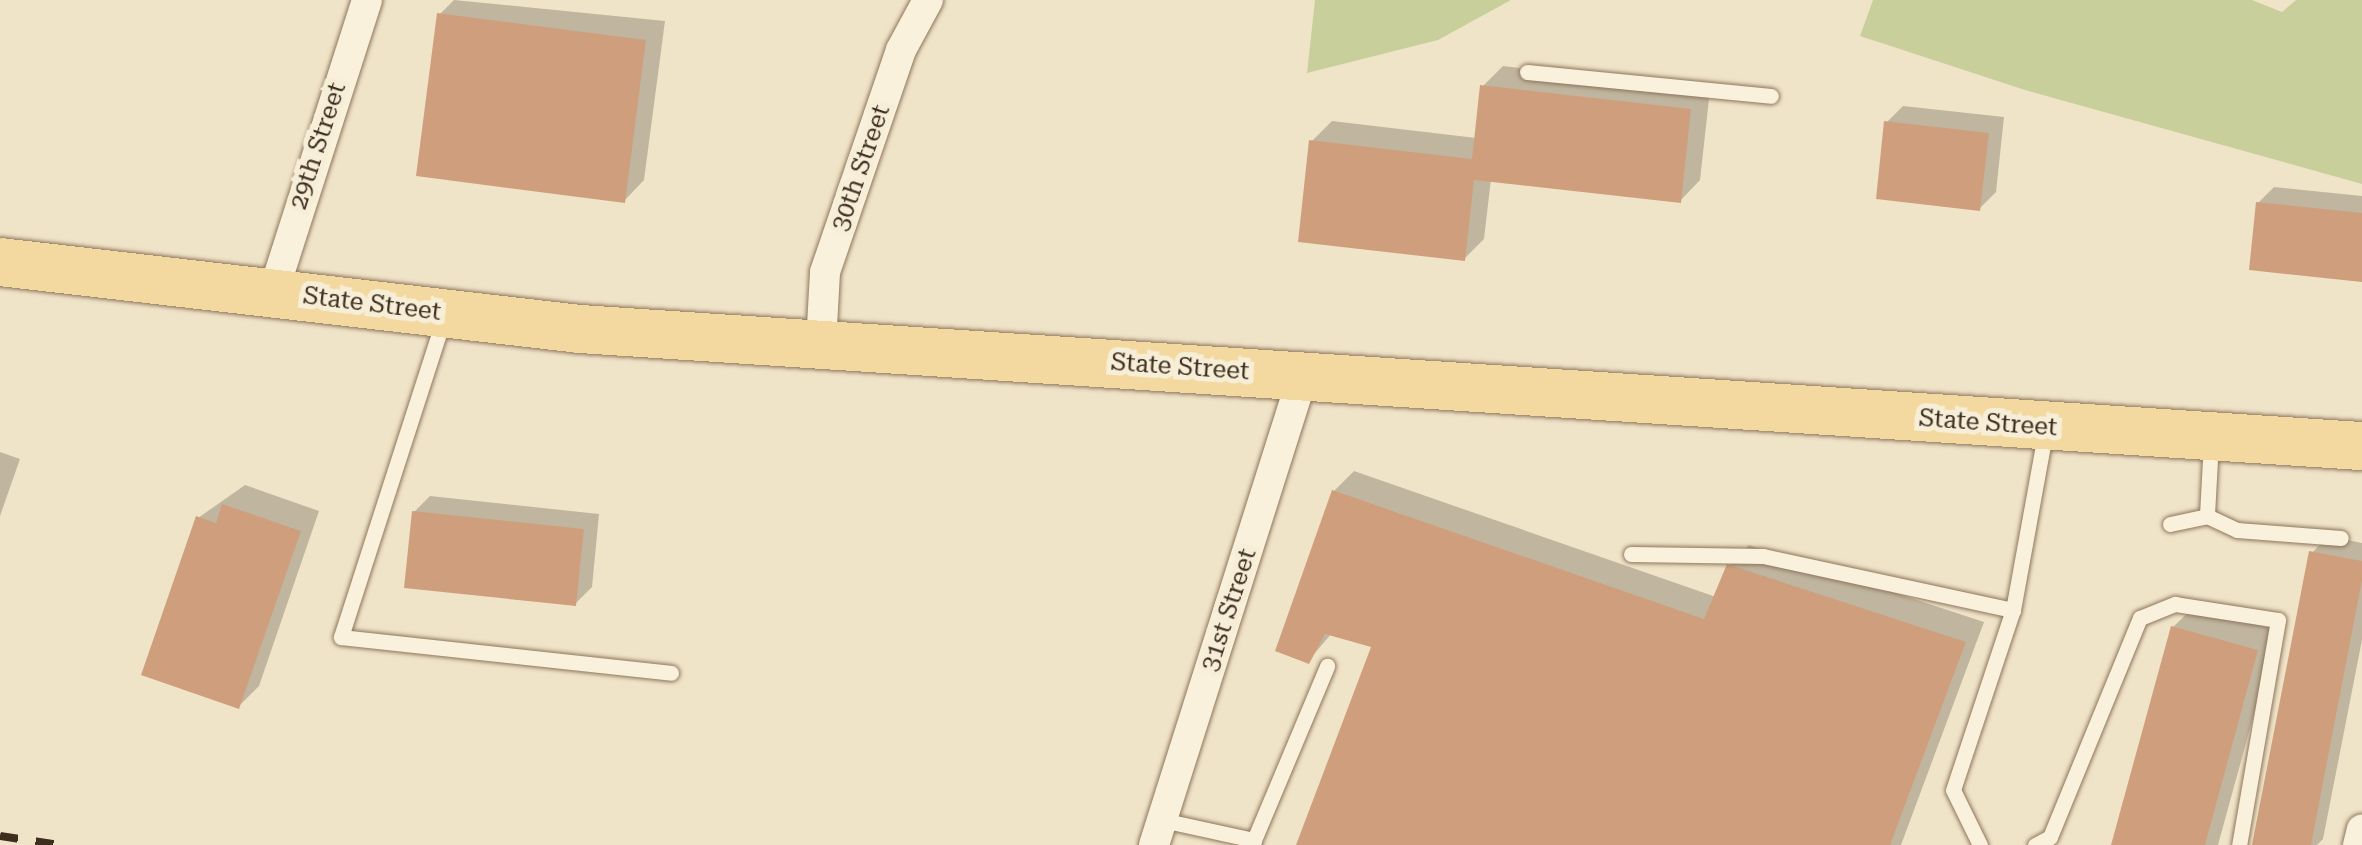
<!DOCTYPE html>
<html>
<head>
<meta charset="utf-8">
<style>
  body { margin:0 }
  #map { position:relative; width:2362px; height:845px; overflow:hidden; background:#f0e4c8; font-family:"Roboto Serif",serif }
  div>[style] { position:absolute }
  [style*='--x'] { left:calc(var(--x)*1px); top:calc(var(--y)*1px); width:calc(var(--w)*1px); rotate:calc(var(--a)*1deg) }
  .green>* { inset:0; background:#c9cf9b }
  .shadow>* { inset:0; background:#0003 }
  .building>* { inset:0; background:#cf9f7d }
  .roads { filter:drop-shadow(0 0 2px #8d765c) drop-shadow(0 0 2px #8d765c) }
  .lane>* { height:15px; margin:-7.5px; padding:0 7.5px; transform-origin:7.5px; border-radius:7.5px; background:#faf1dc }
  .street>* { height:30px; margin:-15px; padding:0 15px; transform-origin:15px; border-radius:15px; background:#faf1dc }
  .primary>* { height:48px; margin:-24px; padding:0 24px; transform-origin:24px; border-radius:24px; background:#f3d9a0 }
  .rail>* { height:8px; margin-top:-4px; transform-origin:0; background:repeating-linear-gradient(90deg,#3d2e20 0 18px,transparent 0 36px) }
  span { translate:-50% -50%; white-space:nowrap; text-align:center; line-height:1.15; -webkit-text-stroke:10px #f7eed8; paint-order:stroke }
  .street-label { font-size:25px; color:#3d2e20 }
</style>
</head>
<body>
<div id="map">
  <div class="green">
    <i style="clip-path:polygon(1315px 0,1511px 0,1438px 40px,1307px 73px)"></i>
    <i style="clip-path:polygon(1873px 0,2252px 0,2282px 12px,2296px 0,2362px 0,2362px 184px,2025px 90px,1860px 36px)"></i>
  </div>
  <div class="shadow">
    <i style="clip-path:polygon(454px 0,665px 21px,644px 180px,624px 201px,439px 15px)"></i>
    <i style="clip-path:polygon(1503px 66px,1710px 90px,1700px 180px,1680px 201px,1491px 179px,1484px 239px,1464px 259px,1312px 141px,1332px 121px,1476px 138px,1483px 86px)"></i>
    <i style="clip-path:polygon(1903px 106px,2004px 117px,1996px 192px,1980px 208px,1887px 122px)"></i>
    <i style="clip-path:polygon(2274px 187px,2362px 196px,2362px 279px,2258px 203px)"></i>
    <i style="clip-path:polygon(0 452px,20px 459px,0 516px)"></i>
    <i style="clip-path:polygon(1354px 471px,1716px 597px,1729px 566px,1749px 545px,1984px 622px,1901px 845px,1299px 845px,1375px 646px,1332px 633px,1308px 661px,1334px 491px)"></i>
    <i style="clip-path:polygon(245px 485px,319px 511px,259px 686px,239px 706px,198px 518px)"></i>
    <i style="clip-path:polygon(430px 496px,599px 514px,592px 587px,575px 604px,414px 512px)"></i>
    <i style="clip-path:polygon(2328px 536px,2362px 543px,2362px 640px,2323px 839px,2317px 845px,2255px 845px,2312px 553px)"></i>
    <i style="clip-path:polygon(2194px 607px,2277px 630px,2218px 845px,2113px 845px,2173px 627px)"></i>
  </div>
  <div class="building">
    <i style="clip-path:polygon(437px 13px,646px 40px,625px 203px,416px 176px)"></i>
    <i style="clip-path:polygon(1480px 85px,1691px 109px,1681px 203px,1474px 180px,1465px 261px,1298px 242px,1309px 140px,1472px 159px)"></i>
    <i style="clip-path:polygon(1884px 121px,1989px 133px,1980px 211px,1876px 199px)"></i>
    <i style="clip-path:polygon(2256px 202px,2362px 213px,2362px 282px,2249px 270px)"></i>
    <i style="clip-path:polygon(1332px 490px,1704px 619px,1727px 564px,1966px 642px,1890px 845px,1296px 845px,1371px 647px,1325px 634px,1309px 664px,1275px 651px)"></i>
    <i style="clip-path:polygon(222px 504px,301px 531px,239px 709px,141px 675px,196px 516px,216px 523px)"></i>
    <i style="clip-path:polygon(412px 511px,584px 529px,576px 606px,404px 588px)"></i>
    <i style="clip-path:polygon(2309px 551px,2362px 561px,2362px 580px,2311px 845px,2252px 845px)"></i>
    <i style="clip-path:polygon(2171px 626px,2258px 650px,2205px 845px,2111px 845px)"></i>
  </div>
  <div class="roads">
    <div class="lane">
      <i style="--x:1527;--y:72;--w:245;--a:5.6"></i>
      <i style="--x:443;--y:321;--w:332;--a:107.9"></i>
      <i style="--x:341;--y:637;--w:332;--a:6.2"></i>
      <i style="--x:2211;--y:441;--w:75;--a:93.1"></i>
      <i style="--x:2207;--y:516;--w:33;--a:25"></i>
      <i style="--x:2237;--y:530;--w:104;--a:4.4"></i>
      <i style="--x:2170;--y:524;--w:38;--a:-12"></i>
      <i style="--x:1631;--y:554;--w:132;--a:0.9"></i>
      <i style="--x:1763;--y:556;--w:256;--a:12.2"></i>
      <i style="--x:1162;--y:820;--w:94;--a:12.3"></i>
      <i style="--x:1254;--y:840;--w:5;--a:101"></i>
      <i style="--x:1254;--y:840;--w:189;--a:-67.2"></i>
      <i style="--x:1980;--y:845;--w:61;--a:-116.1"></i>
      <i style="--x:1953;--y:790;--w:190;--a:-71.6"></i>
      <i style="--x:2013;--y:610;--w:184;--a:-79.7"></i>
      <i style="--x:2035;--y:845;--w:17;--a:-28"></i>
      <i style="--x:2050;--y:837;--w:237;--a:-67.7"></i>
      <i style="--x:2140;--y:618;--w:38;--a:-22"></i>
      <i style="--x:2175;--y:604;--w:104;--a:8.8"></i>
      <i style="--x:2278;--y:620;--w:228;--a:99.8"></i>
    </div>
    <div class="street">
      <i style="--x:273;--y:293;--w:308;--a:-72.2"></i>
      <i style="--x:821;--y:344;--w:72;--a:-86.8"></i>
      <i style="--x:825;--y:272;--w:235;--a:-71.1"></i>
      <i style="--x:901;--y:50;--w:57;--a:-61.6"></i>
      <i style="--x:1154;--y:845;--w:493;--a:-72.4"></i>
      <i style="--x:2358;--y:845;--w:16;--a:-76"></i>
    </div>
    <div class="primary">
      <i style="--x:0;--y:262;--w:584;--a:6.59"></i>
      <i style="--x:580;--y:329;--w:1786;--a:3.76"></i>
    </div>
  </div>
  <div class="rail">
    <i style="--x:0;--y:836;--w:60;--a:8.7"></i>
  </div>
  <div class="street-label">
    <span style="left:318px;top:146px;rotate:-72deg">29th Street</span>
    <span style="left:861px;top:168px;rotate:-71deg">30th Street</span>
    <span style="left:372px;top:304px;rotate:7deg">State Street</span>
    <span style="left:1180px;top:367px;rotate:4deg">State Street</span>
    <span style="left:1988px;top:423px;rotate:4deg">State Street</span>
    <span style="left:1229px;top:610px;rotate:-72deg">31st Street</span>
  </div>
</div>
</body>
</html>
